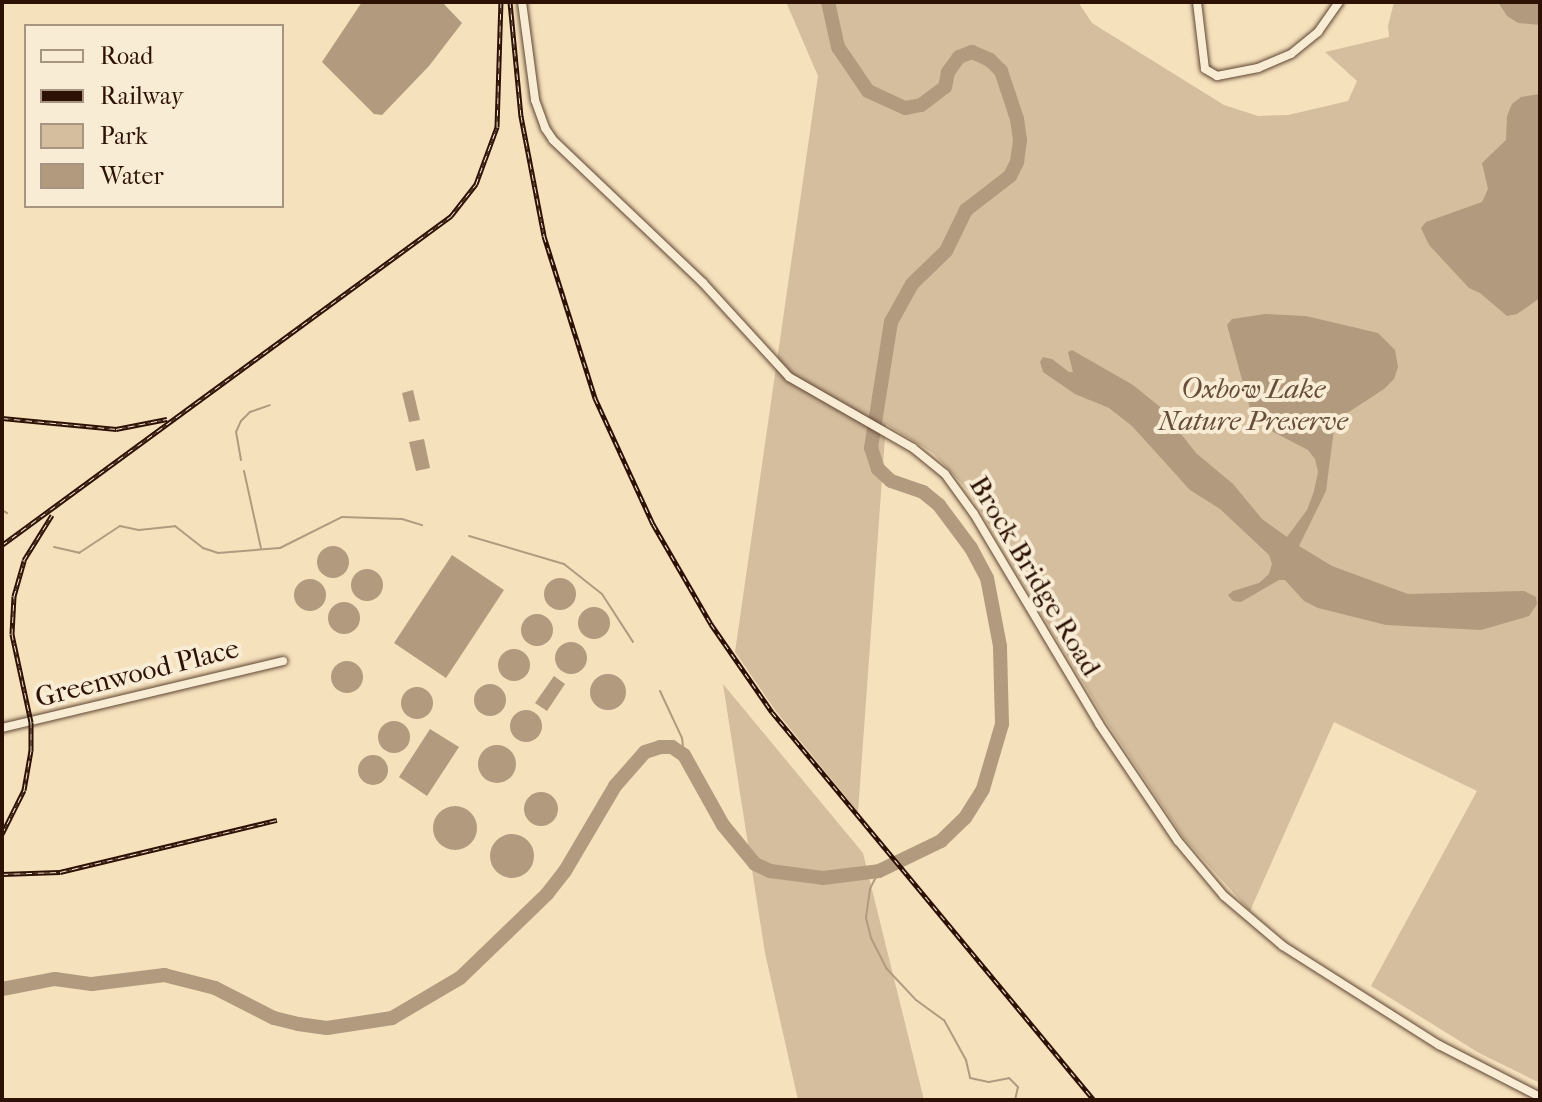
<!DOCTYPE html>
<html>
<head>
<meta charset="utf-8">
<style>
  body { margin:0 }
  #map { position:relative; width:1542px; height:1102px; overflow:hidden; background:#f6e1bd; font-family:"IM FELL French Canon",serif }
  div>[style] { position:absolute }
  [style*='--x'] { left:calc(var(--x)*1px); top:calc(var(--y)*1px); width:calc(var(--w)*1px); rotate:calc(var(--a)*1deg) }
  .green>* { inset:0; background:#d4be9e }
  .water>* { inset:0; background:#b19a7e }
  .round { border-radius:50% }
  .stream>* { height:2px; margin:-1px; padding:0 1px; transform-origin:1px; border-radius:1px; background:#b19a7e }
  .river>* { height:14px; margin:-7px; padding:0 7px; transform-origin:7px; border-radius:7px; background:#b19a7e }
  .roads { filter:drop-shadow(0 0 2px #5e4532) drop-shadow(0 0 2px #5e4532) }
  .minor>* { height:8px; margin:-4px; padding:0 4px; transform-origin:4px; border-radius:4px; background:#f9ecd4 }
  .rail>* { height:5px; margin-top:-2.5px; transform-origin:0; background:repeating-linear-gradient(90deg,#f9ecd4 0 6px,#2c1104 0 12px); box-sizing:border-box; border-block:2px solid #2c1104 }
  span { translate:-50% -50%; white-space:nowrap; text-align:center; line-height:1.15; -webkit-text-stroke:8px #f9ecd4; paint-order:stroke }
  .park-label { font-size:28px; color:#674e3a; font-style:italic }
  .street-label { font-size:28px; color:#2c1104 }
  .frame { position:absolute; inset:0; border:4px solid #2c1104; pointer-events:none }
  .legend { position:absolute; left:24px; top:24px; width:260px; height:184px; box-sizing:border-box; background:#f9ecd4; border:2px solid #a79481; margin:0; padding:10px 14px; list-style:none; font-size:24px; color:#2c1104 }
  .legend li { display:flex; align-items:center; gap:16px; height:40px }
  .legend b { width:40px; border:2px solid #a79481 }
</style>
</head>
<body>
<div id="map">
  <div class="green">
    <i style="clip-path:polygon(786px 2px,1078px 2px,1092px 23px,1224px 105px,1258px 116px,1288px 115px,1348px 101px,1357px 81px,1325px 52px,1389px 37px,1388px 26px,1394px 2px,1540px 2px,1540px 1083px,1479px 1053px,1371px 986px,1477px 791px,1334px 722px,1250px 911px,1184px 838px,1106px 721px,969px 491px,933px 453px,886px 424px,858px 812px,775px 710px,735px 652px,818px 76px)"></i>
    <i style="clip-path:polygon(723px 684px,863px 853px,924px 1100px,798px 1100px,765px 953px)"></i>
  </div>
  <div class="water">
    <i style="clip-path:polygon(362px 2px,442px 2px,462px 23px,429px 66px,382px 115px,374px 114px,322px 62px)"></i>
    <i style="clip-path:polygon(1498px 2px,1540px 2px,1540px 25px,1518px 23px,1507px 16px)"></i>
    <i style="clip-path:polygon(1540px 94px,1540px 298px,1517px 314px,1507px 316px,1480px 293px,1469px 288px,1429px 245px,1421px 228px,1426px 222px,1482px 202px,1488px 189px,1482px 163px,1506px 140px,1507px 116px,1512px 104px,1521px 97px)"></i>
    <i style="clip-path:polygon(1265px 314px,1306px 316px,1378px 333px,1395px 350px,1398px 367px,1394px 379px,1384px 389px,1335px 421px,1326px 491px,1299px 546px,1332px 566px,1408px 594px,1524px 591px,1536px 597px,1537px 604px,1529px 616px,1481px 630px,1386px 625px,1318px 608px,1304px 601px,1285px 580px,1279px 580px,1241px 602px,1233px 601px,1228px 595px,1233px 591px,1259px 583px,1269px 574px,1272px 564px,1269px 555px,1220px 509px,1190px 490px,1132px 426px,1109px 408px,1075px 394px,1043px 372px,1040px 362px,1043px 357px,1052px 359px,1069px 372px,1073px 372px,1068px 352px,1072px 350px,1133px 385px,1159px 406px,1196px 453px,1233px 484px,1262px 519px,1287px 537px,1307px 510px,1314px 491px,1318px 472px,1315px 459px,1308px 450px,1262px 426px,1251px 412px,1227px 325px,1232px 319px)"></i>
    <i style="clip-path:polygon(413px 390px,420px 420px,409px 422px,402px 393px)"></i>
    <i style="clip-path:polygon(424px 439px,430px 468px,416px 471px,409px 442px)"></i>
    <i class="round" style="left:317px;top:546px;width:32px;height:32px"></i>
    <i style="clip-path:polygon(452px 555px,504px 590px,446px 678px,394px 643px)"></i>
    <i class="round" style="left:351px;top:569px;width:32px;height:32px"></i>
    <i class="round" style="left:544px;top:578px;width:32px;height:32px"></i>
    <i class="round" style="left:294px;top:579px;width:32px;height:32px"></i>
    <i class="round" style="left:328px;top:602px;width:32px;height:32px"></i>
    <i class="round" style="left:578px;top:607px;width:32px;height:32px"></i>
    <i class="round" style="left:521px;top:614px;width:32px;height:32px"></i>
    <i class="round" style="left:555px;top:642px;width:32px;height:32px"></i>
    <i class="round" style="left:498px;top:649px;width:32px;height:32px"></i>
    <i class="round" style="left:331px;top:661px;width:32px;height:32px"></i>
    <i class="round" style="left:590px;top:674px;width:36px;height:36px"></i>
    <i style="clip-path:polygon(554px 676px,565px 684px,547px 711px,535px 703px)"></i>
    <i class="round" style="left:474px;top:684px;width:32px;height:32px"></i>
    <i class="round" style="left:401px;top:687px;width:32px;height:32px"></i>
    <i class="round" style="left:510px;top:710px;width:32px;height:32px"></i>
    <i class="round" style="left:378px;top:721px;width:32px;height:32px"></i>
    <i style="clip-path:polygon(430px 729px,459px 747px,427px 796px,399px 777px)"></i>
    <i class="round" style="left:478px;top:745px;width:38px;height:38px"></i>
    <i class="round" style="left:358px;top:755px;width:30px;height:30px"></i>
    <i class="round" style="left:524px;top:792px;width:34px;height:34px"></i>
    <i class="round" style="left:433px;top:806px;width:44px;height:44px"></i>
    <i class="round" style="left:490px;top:834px;width:44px;height:44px"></i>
  </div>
  <div class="stream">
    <i style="--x:241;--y:460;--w:28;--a:-100"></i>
    <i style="--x:236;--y:432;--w:12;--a:-66"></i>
    <i style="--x:241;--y:421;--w:13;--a:-45"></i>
    <i style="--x:250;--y:412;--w:21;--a:-19"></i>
    <i style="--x:244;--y:471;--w:79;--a:77.6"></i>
    <i style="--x:2;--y:510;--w:6;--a:31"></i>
    <i style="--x:469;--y:536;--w:99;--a:16.4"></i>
    <i style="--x:564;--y:564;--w:48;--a:38.3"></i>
    <i style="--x:602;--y:594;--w:57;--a:57.1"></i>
    <i style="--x:54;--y:547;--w:26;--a:13"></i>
    <i style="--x:79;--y:553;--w:49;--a:-33.4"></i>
    <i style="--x:120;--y:526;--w:19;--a:12"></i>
    <i style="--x:139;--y:530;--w:36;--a:-6"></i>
    <i style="--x:175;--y:526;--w:36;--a:38"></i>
    <i style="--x:203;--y:548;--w:16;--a:18"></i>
    <i style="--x:218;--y:553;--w:62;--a:-4.6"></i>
    <i style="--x:280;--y:548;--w:69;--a:-26.6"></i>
    <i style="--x:342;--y:517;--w:60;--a:1.9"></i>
    <i style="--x:402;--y:519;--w:21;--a:17"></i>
    <i style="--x:660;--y:691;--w:52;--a:64.9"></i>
    <i style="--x:682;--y:738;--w:17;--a:83"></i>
    <i style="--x:879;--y:871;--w:20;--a:117"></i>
    <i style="--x:870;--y:889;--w:29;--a:98"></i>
    <i style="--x:866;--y:918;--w:21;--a:76"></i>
    <i style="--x:871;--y:938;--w:34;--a:63"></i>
    <i style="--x:886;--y:968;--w:44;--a:46.8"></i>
    <i style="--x:916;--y:1000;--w:34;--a:36"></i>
    <i style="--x:944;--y:1020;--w:46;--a:61.2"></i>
    <i style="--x:966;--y:1060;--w:18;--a:77"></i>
    <i style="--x:970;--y:1078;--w:19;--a:12"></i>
    <i style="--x:989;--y:1082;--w:20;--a:-11"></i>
    <i style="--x:1009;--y:1078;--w:13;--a:45"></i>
    <i style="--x:1018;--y:1087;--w:13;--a:103"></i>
  </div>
  <div class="river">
    <i style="--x:2;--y:989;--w:54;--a:-10.7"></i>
    <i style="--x:55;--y:979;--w:37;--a:8"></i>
    <i style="--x:92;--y:984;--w:73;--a:-7.1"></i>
    <i style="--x:164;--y:975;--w:53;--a:14.3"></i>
    <i style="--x:215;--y:988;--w:66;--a:27"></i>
    <i style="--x:274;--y:1018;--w:25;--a:14"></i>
    <i style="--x:298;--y:1024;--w:29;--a:8"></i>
    <i style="--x:327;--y:1028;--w:66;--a:-8.7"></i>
    <i style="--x:392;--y:1018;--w:79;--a:-30.5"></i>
    <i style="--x:460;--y:978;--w:121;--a:-44"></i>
    <i style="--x:547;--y:894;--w:29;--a:-52"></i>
    <i style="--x:565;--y:871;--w:99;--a:-59.5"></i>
    <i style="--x:615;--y:786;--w:45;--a:-48.6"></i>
    <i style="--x:645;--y:752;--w:16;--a:-18"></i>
    <i style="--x:660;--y:747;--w:12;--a:0"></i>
    <i style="--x:672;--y:747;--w:14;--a:34"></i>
    <i style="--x:684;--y:755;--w:80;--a:60.9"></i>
    <i style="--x:723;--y:825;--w:50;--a:50.6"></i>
    <i style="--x:755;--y:864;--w:17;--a:25"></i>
    <i style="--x:770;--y:871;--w:53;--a:7.5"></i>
    <i style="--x:823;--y:878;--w:56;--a:-7.1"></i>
    <i style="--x:879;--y:871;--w:69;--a:-25.8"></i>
    <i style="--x:941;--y:841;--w:33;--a:-44"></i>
    <i style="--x:965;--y:818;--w:34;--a:-58"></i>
    <i style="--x:983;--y:789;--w:68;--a:-73.7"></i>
    <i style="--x:1002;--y:724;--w:78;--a:-91.5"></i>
    <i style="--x:1000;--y:646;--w:69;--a:-100.8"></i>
    <i style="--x:987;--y:578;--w:34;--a:-118"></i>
    <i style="--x:971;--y:548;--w:54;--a:-126.7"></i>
    <i style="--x:939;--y:505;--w:21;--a:-141"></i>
    <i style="--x:923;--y:492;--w:34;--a:-161"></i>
    <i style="--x:891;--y:481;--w:18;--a:-137"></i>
    <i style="--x:878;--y:469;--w:22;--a:-108"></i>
    <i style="--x:871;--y:448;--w:128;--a:-81"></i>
    <i style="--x:891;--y:322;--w:43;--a:-61.1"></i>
    <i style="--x:912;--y:284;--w:47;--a:-44.1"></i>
    <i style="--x:946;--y:251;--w:46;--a:-64"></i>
    <i style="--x:966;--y:210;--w:56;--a:-37.7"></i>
    <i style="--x:1010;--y:176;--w:16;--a:-63"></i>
    <i style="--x:1017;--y:162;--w:22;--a:-82"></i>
    <i style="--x:1020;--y:140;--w:21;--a:-98"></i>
    <i style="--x:1017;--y:119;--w:51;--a:-108.4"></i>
    <i style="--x:1001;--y:71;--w:16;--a:-135"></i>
    <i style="--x:990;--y:60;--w:20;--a:-156"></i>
    <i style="--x:972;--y:52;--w:14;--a:159"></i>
    <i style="--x:959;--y:57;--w:19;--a:126"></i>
    <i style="--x:948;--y:72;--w:15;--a:101"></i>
    <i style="--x:945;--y:87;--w:30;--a:143"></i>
    <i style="--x:921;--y:105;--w:16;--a:169"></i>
    <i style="--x:905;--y:108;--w:41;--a:-155.3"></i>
    <i style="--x:868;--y:91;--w:53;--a:-124.3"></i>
    <i style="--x:838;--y:47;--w:46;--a:-102.5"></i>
  </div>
  <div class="roads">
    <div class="minor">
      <i style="--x:522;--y:2;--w:99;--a:82.4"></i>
      <i style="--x:535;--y:100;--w:30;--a:70"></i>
      <i style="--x:545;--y:128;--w:14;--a:56"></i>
      <i style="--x:553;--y:140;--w:207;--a:43.6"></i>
      <i style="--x:703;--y:283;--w:127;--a:47.5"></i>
      <i style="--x:789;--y:377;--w:143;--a:29.8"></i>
      <i style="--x:913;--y:448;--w:41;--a:39.1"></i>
      <i style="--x:945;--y:474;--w:49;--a:54.1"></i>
      <i style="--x:974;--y:514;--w:244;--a:59.2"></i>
      <i style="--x:1099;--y:724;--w:141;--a:56"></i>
      <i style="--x:1178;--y:841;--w:72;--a:50.1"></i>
      <i style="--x:1224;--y:896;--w:77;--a:40.3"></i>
      <i style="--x:1283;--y:946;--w:185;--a:32.4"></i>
      <i style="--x:1439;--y:1045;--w:114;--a:27.2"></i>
      <i style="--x:1197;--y:2;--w:67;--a:83.2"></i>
      <i style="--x:1205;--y:69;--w:14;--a:30"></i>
      <i style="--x:1217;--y:76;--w:42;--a:-11"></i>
      <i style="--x:1258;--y:68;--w:36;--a:-23"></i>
      <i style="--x:1291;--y:54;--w:35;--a:-39"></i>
      <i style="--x:1318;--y:32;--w:37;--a:-55"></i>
      <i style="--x:2;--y:728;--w:289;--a:-13.4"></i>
    </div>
  </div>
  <div class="rail">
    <i style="--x:510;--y:2;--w:115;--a:84.5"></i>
    <i style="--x:521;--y:116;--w:122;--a:79.1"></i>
    <i style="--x:544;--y:236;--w:170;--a:72.5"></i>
    <i style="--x:595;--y:398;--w:139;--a:65.3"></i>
    <i style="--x:653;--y:524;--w:116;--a:59.9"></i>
    <i style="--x:711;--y:624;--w:107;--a:55.3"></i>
    <i style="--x:772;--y:712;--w:504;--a:50.31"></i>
    <i style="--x:2;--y:418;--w:115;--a:5.5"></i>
    <i style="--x:116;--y:429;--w:52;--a:-11.1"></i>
    <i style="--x:2;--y:545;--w:557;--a:-36.23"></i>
    <i style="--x:451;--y:216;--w:41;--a:-52"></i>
    <i style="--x:476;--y:184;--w:61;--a:-69.8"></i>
    <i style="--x:497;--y:127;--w:125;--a:-88.2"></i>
    <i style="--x:2;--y:834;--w:49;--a:-63.4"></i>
    <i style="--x:24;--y:790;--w:40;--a:-80"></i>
    <i style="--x:31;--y:751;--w:29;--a:-90"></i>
    <i style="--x:31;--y:722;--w:90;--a:-102.2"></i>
    <i style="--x:12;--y:634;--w:38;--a:-87"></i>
    <i style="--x:14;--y:596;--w:37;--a:-74"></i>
    <i style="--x:24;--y:560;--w:53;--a:-58.1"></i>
    <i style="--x:2;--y:874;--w:58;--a:-2"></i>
    <i style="--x:60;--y:872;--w:223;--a:-13.5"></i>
  </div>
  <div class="park-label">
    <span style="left:1253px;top:405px">Oxbow Lake<br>Nature Preserve</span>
  </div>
  <div class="street-label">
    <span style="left:1035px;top:576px;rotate:59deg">Brock Bridge Road</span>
    <span style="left:137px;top:673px;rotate:-14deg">Greenwood Place</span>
  </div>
  <div class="frame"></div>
  <ul class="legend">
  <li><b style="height:10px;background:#f9ecd4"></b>Road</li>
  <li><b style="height:10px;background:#2c1104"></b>Railway</li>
  <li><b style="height:22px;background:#d4be9e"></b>Park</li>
  <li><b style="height:22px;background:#b19a7e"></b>Water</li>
  </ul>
</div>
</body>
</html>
